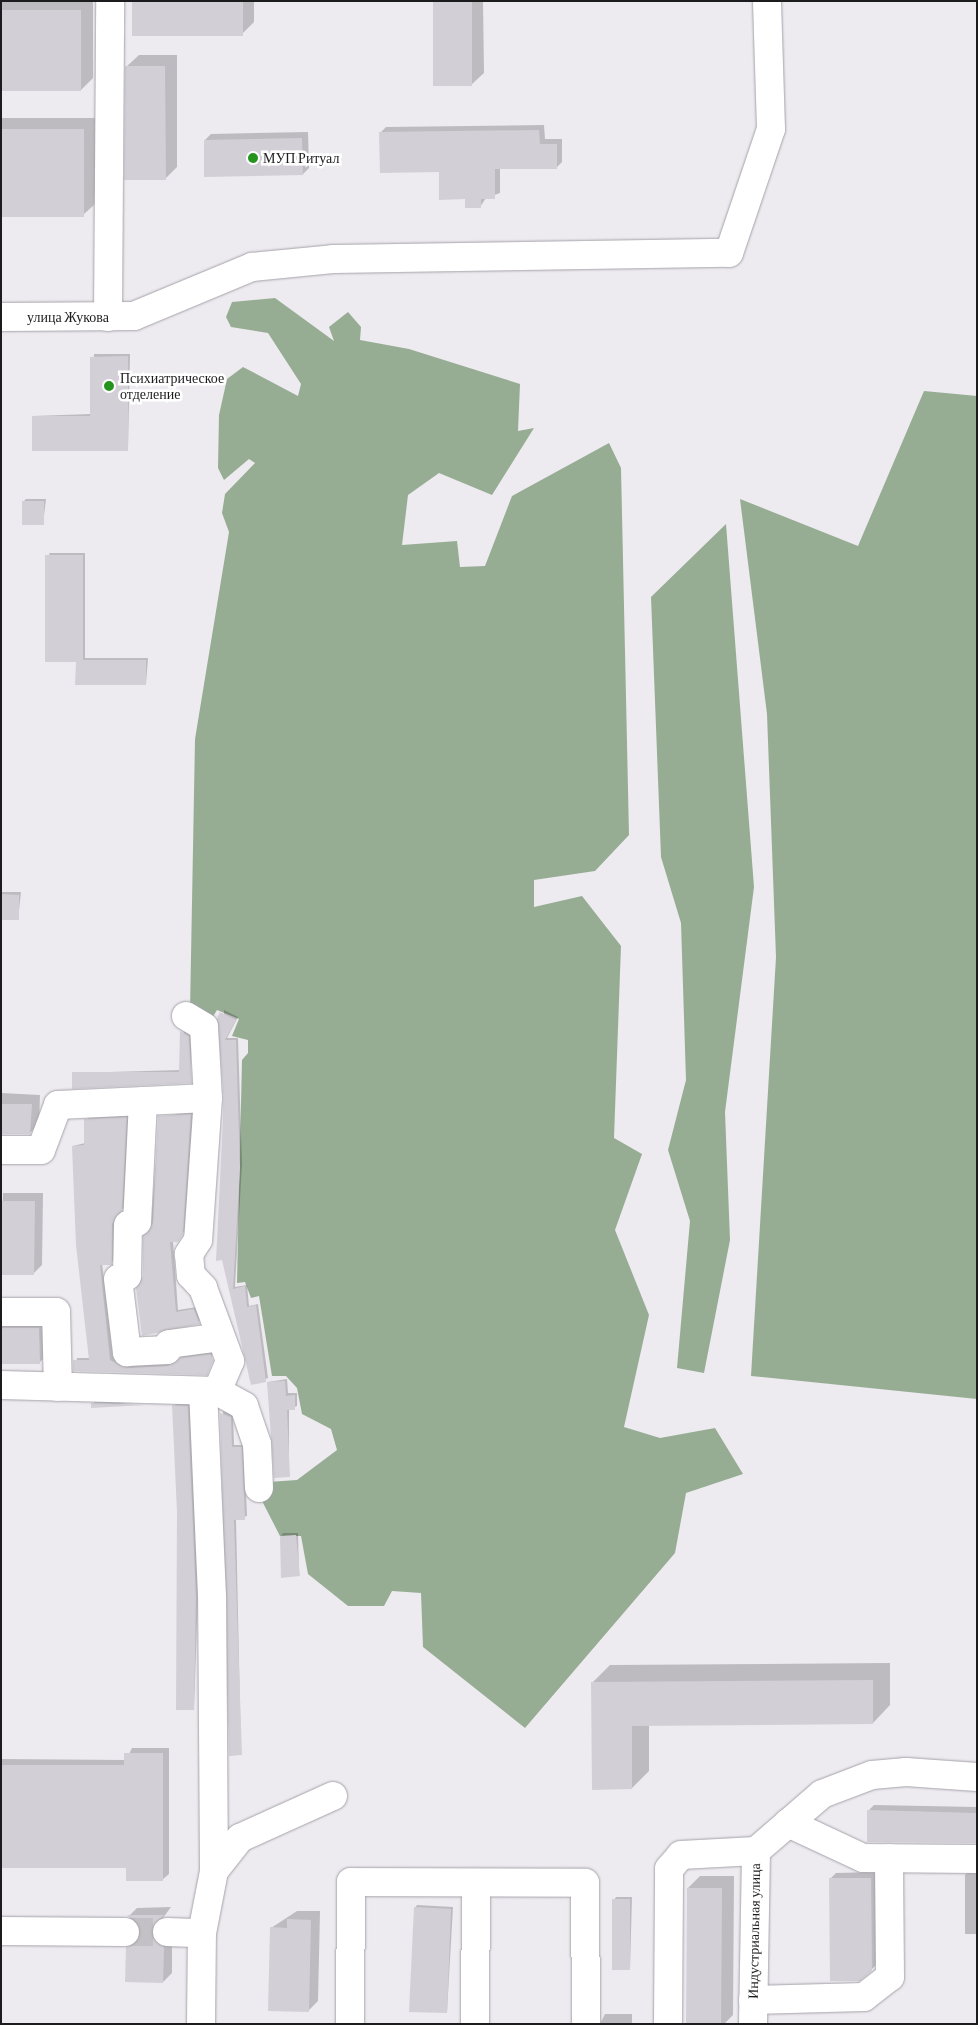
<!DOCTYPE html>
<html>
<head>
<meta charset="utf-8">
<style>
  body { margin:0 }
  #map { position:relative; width:978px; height:2025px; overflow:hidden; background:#edeaf0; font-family:"Crimson Pro",serif }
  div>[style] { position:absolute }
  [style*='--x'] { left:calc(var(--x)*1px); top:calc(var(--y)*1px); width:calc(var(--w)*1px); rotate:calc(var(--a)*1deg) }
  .forest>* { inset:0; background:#96ad94 }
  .shadow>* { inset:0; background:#0003 }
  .building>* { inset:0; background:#d3cfd6 }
  .minor-tunnel>* { height:28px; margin-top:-14px; transform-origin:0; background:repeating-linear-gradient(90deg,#c3c1c6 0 28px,transparent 0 42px) }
  .roads { filter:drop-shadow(0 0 1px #a5a2a8) drop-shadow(0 0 1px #a5a2a8) }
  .minor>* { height:28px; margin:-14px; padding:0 14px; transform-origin:14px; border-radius:14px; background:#fff }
  .dots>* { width:14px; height:14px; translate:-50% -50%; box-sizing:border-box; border:2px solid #fff; border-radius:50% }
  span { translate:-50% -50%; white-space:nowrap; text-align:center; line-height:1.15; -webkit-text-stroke:5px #fff; paint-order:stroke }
  .poi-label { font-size:14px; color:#1c1b1d }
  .left { translate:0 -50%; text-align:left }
  .street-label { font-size:14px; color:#1c1b1d }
  .frame { position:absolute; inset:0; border:2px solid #1c1b1d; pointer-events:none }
</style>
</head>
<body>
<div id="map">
  <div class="forest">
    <i style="clip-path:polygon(275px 298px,334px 341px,329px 327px,348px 312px,361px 327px,360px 340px,409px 349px,520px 384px,518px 431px,534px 428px,492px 495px,439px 473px,408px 495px,402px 545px,457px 541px,460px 567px,485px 566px,512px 496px,609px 443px,621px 468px,629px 835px,595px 871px,534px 880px,534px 907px,582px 896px,621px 946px,614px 1138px,642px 1154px,615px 1230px,649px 1315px,624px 1427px,660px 1438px,715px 1428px,743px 1474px,686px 1493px,675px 1553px,525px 1728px,423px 1647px,421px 1593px,392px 1591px,384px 1606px,348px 1606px,308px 1574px,301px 1536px,280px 1536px,261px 1499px,268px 1482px,297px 1480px,337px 1450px,331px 1429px,302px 1414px,297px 1388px,286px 1376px,272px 1376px,259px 1296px,251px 1298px,245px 1282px,237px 1283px,242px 1060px,248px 1053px,248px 1040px,232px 1036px,239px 1019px,217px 1010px,209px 1023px,190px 1011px,195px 739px,229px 532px,222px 513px,225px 494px,255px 463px,249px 459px,224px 480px,218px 468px,219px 415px,227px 379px,243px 367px,298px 396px,301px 384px,268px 333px,231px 327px,226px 317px,232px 302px)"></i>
    <i style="clip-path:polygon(924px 391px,977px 396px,977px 1399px,751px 1376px,776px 957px,767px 714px,740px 499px,858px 546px)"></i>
    <i style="clip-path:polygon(726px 524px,754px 887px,725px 1112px,730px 1240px,704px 1373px,677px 1368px,690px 1221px,668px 1150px,686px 1080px,681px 923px,661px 857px,651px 597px)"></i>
  </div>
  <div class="shadow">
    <i style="clip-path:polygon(1px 1px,93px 1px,93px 78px,81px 90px,1px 90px)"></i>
    <i style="clip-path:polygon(133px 1px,254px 1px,254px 22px,242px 34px)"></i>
    <i style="clip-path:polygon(434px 1px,483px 1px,484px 73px,471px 85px)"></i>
    <i style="clip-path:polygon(139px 55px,177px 55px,177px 167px,165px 179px,126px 67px)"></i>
    <i style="clip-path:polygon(1px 118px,95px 118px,95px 204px,83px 215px,1px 215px)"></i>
    <i style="clip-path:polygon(544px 125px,545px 139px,562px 139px,562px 162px,557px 167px,500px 168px,500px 193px,486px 198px,480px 207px,440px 170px,380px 133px,386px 127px)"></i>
    <i style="clip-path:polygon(308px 132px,309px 168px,303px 174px,205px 140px,211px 134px)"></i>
    <i style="clip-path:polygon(94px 354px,130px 354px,128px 450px,33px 416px,91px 414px)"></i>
    <i style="clip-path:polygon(26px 499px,46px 499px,43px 524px,23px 502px)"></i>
    <i style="clip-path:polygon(49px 553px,85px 553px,85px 658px,148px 658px,146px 684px,77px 660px)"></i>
    <i style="clip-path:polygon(1px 892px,21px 892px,18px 919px,1px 919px)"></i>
    <i style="clip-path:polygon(224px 1010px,238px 1017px,227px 1038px,238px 1038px,242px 1164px,235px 1287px,247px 1285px,249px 1306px,258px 1304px,268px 1378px,252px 1384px,223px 1259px)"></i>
    <i style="clip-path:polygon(184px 1029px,191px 1033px,191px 1082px,74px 1073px,181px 1070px)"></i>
    <i style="clip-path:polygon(1px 1093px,40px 1095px,39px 1124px,30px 1133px,1px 1133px)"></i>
    <i style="clip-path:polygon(193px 1112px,185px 1231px,173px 1241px,178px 1310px,197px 1307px,202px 1320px,143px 1334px,159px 1117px)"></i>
    <i style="clip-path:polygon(129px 1115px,124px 1207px,115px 1220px,114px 1261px,102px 1263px,113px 1357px,130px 1366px,172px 1364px,183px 1356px,213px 1352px,206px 1374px,75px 1370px,77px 1358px,90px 1358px,73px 1146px,85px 1143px,88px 1117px)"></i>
    <i style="clip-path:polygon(3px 1193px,43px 1193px,42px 1265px,33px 1274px,1px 1274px)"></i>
    <i style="clip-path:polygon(1px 1319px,48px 1319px,48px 1354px,39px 1363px,1px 1363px)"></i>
    <i style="clip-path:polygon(287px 1379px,288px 1393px,297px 1393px,297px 1406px,289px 1409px,289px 1476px,268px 1382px)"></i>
    <i style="clip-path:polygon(95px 1401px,146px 1402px,92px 1406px)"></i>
    <i style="clip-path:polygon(175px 1403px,190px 1404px,198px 1593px,194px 1709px)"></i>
    <i style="clip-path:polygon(223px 1411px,233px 1414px,234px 1445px,244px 1445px,247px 1516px,236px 1519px,241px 1754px,230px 1754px)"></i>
    <i style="clip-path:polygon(283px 1533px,298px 1533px,299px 1575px,281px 1536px)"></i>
    <i style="clip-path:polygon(890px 1663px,890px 1705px,873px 1723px,649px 1724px,649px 1771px,632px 1788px,592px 1683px,610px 1665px)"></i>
    <i style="clip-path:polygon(132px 1748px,169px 1748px,169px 1874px,163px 1879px,127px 1867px,1px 1867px,1px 1759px,126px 1760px)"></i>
    <i style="clip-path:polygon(874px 1805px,977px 1807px,977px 1842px,868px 1811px)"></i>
    <i style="clip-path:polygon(971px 1869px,977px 1869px,977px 1934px,965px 1934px,965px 1875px)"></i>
    <i style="clip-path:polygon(876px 1872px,877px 1964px,871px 1970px,830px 1879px,836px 1873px)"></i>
    <i style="clip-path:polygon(700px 1876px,734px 1876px,733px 2015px,724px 2024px,687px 2024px,688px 1888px)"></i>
    <i style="clip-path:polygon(616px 1897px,632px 1897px,630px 1969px,614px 1900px)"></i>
    <i style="clip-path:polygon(417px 1905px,453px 1907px,447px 2012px,415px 1908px)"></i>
    <i style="clip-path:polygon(171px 1907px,160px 1922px,172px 1937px,172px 1973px,163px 1982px,127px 1948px,142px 1933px,139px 1923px,129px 1916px,137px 1908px)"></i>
    <i style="clip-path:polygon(297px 1911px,320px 1911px,318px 2001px,309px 2010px,271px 1928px)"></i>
    <i style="clip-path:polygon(605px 2014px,632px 2014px,632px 2024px,600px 2024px)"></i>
  </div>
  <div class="building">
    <i style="clip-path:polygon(132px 1px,243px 1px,243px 36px,132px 36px)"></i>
    <i style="clip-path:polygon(433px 1px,472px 1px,472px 86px,433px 86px)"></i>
    <i style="clip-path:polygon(1px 10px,81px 10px,81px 91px,1px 91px)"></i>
    <i style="clip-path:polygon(125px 66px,165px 66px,166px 180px,124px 180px)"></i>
    <i style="clip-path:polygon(1px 129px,84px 129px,84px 217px,1px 217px)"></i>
    <i style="clip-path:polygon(539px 130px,540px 144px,557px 144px,557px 169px,495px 169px,495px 199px,481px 199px,481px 208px,465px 208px,465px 199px,439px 200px,439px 172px,380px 173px,379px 132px)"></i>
    <i style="clip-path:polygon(302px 138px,303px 175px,204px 177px,204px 140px)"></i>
    <i style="clip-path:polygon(128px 356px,128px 451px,32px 451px,32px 416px,90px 416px,90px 357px)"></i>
    <i style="clip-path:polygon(22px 501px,44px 501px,44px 525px,22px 525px)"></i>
    <i style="clip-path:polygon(45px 555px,83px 555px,83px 660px,146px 660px,146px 685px,75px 685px,76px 662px,45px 662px)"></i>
    <i style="clip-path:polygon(1px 894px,19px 895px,19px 920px,1px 920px)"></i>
    <i style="clip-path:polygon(220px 1012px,236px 1020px,225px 1040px,236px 1040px,240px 1168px,233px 1289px,245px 1286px,247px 1307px,256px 1305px,266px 1382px,251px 1385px,222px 1260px,216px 1261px,224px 1099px,217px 1018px)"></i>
    <i style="clip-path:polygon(180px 1031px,189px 1036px,192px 1083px,72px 1089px,72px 1072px,179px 1072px)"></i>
    <i style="clip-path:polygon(1px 1104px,32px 1104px,30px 1134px,1px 1134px)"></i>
    <i style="clip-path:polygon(191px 1114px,183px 1235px,178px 1242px,170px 1242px,176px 1312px,194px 1309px,200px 1324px,142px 1336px,136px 1288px,143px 1276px,143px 1236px,153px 1223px,158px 1116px)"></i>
    <i style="clip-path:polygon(127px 1117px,122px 1211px,112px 1224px,112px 1265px,100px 1265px,110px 1360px,127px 1368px,168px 1366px,179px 1358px,211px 1354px,213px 1361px,207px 1375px,73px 1371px,73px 1360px,89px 1360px,76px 1245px,72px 1146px,84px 1145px,84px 1119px)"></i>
    <i style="clip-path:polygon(1px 1201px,35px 1201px,34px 1275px,1px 1275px)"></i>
    <i style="clip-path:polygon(1px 1328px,39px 1328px,40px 1364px,1px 1364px)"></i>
    <i style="clip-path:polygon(285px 1381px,286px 1396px,295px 1395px,295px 1410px,287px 1410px,290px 1477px,274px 1478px,267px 1382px)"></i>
    <i style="clip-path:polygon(91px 1403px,146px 1405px,91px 1408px)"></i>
    <i style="clip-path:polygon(172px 1405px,188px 1406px,196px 1596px,194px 1710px,176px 1710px,177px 1512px)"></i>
    <i style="clip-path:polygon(220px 1413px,231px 1417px,232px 1447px,242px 1447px,245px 1520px,234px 1520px,242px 1755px,229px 1756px)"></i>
    <i style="clip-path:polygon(296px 1535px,300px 1576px,281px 1578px,280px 1536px)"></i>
    <i style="clip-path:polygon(873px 1680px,873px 1724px,632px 1726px,632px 1789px,592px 1790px,591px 1682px)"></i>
    <i style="clip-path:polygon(124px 1753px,163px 1753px,163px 1881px,126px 1881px,126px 1868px,1px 1868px,1px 1765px,124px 1765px)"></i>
    <i style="clip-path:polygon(867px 1810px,977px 1813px,977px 1843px,867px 1842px)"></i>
    <i style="clip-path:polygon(829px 1878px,871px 1878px,872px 1971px,860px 1981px,830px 1981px)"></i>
    <i style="clip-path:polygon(687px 1888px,722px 1888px,721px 2024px,686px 2024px)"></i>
    <i style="clip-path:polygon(612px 1899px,630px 1899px,630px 1970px,612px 1970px)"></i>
    <i style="clip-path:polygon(414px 1907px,451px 1909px,447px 2013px,409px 2012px)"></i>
    <i style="clip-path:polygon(127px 1915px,164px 1915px,151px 1932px,164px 1947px,163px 1983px,125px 1982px,126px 1947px,138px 1940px,141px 1933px,138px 1924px)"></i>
    <i style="clip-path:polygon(287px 1919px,311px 1920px,309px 2012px,268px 2011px,270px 1927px,287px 1928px)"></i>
  </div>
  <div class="minor-tunnel">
    <i style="--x:125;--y:1932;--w:42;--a:0"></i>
  </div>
  <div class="roads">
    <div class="minor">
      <i style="--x:1;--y:317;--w:133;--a:-0.4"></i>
      <i style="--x:134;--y:316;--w:128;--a:-22.6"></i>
      <i style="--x:252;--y:267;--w:81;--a:-5.6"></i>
      <i style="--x:333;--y:259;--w:396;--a:-0.9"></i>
      <i style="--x:729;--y:253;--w:131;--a:-71.3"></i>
      <i style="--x:771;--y:129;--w:128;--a:-91.8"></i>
      <i style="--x:108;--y:317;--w:316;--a:-89.6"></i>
      <i style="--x:186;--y:1016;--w:21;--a:31"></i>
      <i style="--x:204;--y:1027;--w:71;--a:86.8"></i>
      <i style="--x:143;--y:1101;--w:121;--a:92.8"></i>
      <i style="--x:137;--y:1222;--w:9;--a:162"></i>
      <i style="--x:128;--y:1225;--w:51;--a:91.1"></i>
      <i style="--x:127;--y:1276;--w:9;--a:162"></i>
      <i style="--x:118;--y:1279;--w:74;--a:83"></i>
      <i style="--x:127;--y:1352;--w:40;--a:-2.9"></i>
      <i style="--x:167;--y:1350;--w:6;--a:-72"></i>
      <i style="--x:169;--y:1344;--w:52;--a:-7.7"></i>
      <i style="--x:1;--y:1150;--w:40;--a:0"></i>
      <i style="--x:41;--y:1150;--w:48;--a:-69.3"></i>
      <i style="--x:58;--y:1105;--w:150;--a:-2.7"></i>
      <i style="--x:208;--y:1098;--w:142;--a:94"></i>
      <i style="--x:198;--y:1240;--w:17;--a:123"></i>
      <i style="--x:189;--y:1254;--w:21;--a:85"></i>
      <i style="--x:191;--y:1275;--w:18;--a:47"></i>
      <i style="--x:203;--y:1288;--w:78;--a:69.7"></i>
      <i style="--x:230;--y:1361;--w:33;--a:113"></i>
      <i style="--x:217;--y:1391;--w:216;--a:-178.4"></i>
      <i style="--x:1;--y:1312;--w:55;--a:0"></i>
      <i style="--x:56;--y:1312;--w:75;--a:88.5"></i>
      <i style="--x:217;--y:1391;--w:31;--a:29"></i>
      <i style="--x:244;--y:1406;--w:40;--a:71.1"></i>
      <i style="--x:257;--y:1444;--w:44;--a:87.4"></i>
      <i style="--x:788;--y:1823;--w:83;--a:25"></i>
      <i style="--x:863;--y:1858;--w:114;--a:0.5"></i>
      <i style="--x:214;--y:1871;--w:42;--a:-51.8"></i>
      <i style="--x:240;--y:1838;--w:102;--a:-24.3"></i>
      <i style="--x:1;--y:1931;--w:124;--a:0.5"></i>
      <i style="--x:167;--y:1932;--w:35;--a:2"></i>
      <i style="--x:753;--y:2000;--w:111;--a:-1.5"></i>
      <i style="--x:864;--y:1997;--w:33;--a:-38"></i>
      <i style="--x:890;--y:1977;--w:119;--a:-90.5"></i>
      <i style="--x:201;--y:2024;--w:91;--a:-89.4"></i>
      <i style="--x:202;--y:1933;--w:63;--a:-79"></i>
      <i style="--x:214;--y:1871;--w:275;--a:-90.4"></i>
      <i style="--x:212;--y:1596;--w:205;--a:-92.5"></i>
      <i style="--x:350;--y:2024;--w:142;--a:-89.6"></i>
      <i style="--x:351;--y:1882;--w:234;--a:0.2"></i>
      <i style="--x:585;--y:1883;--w:141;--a:89.6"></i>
      <i style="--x:475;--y:2024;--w:141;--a:-89.6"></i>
      <i style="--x:668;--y:2024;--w:155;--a:-89.6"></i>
      <i style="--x:669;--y:1869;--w:18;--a:-49"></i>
      <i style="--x:681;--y:1855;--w:75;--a:-3.1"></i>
      <i style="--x:753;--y:2024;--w:173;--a:-89"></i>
      <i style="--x:756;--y:1851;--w:87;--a:-40.8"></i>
      <i style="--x:822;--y:1794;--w:53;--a:-20.8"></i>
      <i style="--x:872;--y:1775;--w:34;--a:-5"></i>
      <i style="--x:906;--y:1772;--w:71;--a:4"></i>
    </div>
  </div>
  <div class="dots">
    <i style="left:253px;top:158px;background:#24941f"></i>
    <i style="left:109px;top:386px;background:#24941f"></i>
  </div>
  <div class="poi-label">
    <span class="left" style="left:263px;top:158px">МУП Ритуал</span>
    <span class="left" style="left:120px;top:386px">Психиатрическое<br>отделение</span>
  </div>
  <div class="street-label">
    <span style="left:68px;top:317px">улица Жукова</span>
    <span style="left:754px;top:1931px;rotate:-89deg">Индустриальная улица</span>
  </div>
  <div class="frame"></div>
</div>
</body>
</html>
